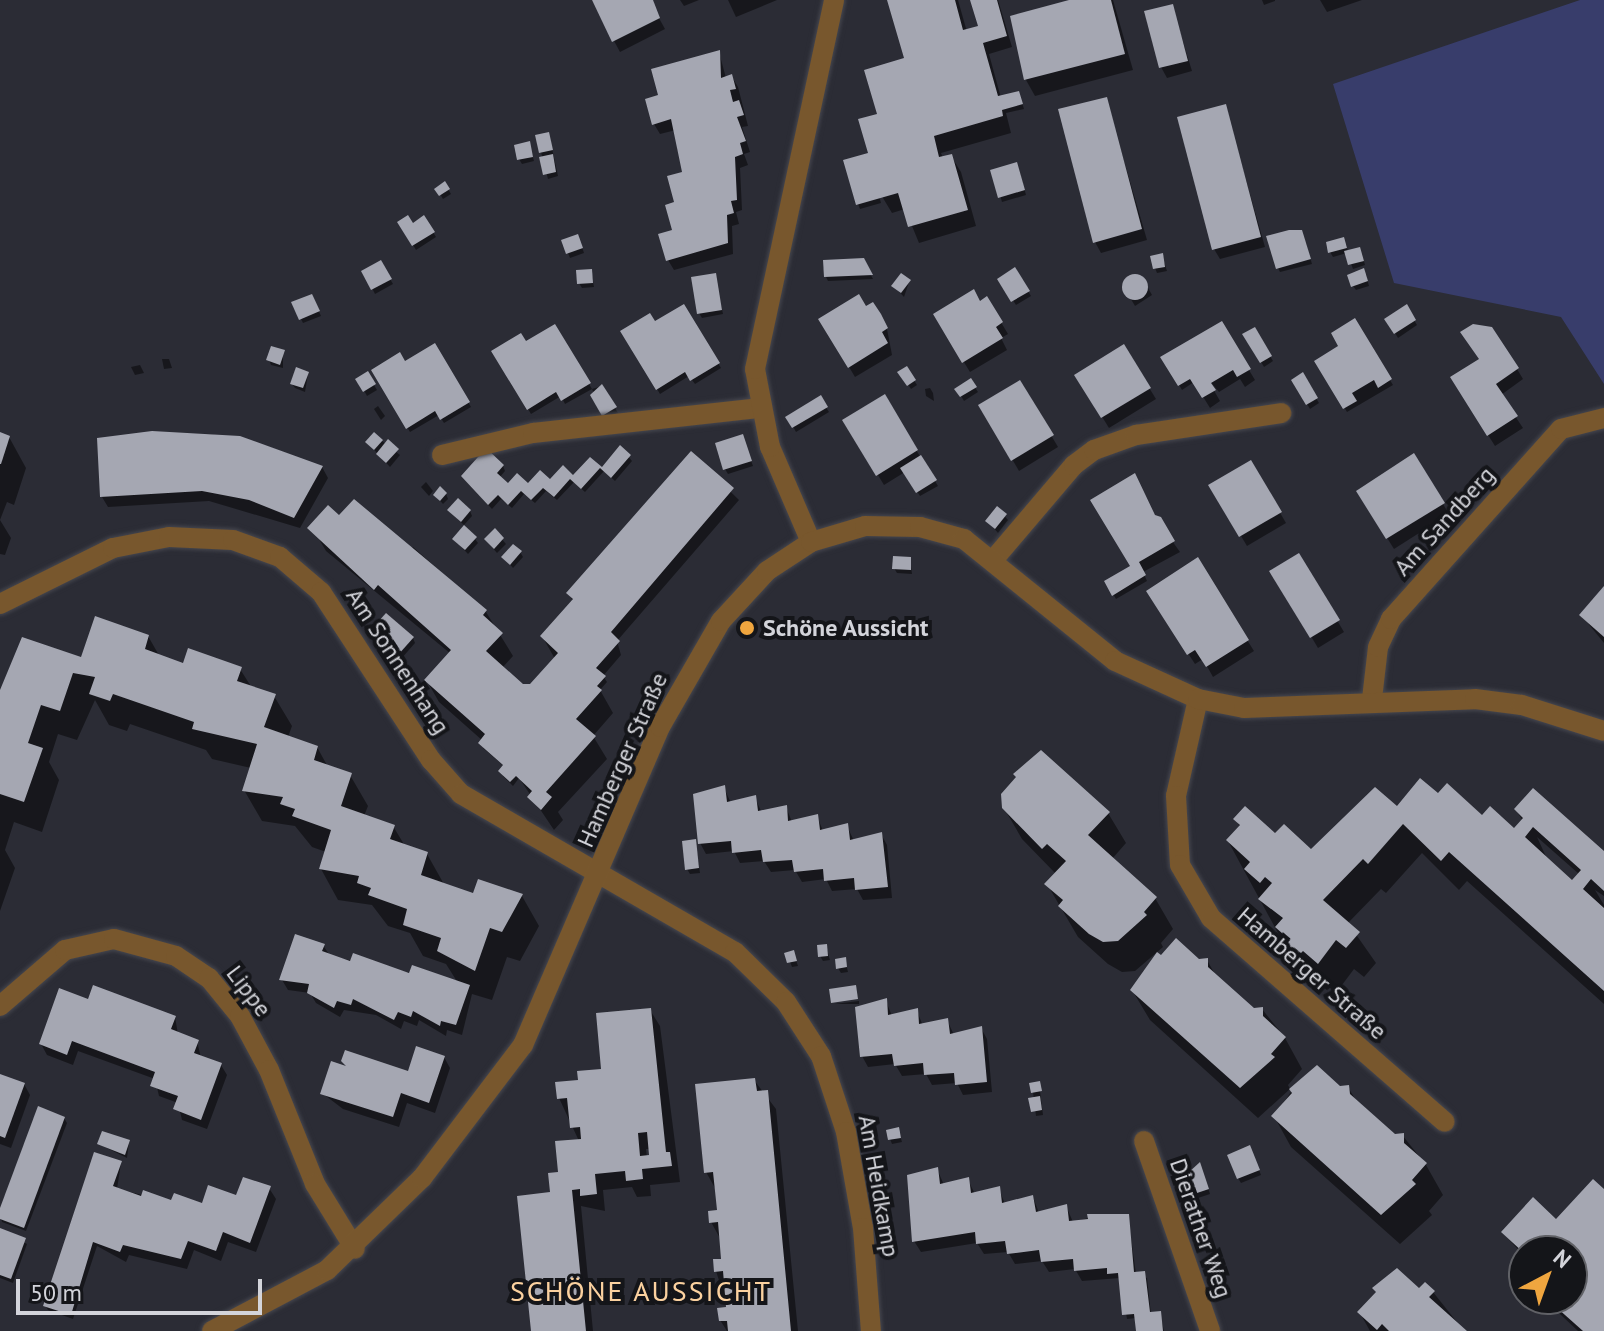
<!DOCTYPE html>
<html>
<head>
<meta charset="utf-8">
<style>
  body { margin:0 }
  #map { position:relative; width:1604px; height:1331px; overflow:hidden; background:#2b2c35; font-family:"PT Sans",sans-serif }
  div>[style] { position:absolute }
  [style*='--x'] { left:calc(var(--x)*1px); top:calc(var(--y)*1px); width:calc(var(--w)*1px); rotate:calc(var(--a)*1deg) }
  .green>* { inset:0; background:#383d6b }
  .shadow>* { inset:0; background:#0007 }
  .building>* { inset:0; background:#a5a7b2 }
  .round { border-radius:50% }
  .roads { filter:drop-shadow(0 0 2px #46474f) drop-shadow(0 0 2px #46474f) }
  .minor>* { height:20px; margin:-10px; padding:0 10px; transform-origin:10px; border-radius:10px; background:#78572d }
  .tertiary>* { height:20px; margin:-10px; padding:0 10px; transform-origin:10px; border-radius:10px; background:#78572d }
  .dots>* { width:22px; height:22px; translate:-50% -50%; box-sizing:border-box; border:4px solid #141519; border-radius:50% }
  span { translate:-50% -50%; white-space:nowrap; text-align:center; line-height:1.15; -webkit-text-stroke:8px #141519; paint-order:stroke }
  .street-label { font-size:24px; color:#d3d4da }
  .poi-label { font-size:24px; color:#d3d4da; font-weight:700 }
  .left { translate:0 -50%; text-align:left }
  .quarter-label { font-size:28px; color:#fbd19f; letter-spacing:2px }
  .north { position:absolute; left:1508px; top:1235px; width:80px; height:80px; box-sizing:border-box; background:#141519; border:2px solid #606166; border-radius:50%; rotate:41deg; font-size:22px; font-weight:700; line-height:32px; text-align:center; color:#d3d4da }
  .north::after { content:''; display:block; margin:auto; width:28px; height:36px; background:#f0a63f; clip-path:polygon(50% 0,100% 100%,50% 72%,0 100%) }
  .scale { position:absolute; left:16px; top:1279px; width:246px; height:36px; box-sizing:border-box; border:4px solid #d3d4da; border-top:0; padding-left:10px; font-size:24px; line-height:28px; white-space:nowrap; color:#d3d4da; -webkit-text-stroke:6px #141519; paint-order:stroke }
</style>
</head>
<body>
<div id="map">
  <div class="green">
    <i style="clip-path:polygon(1580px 0,1604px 0,1604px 384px,1561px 317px,1394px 283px,1333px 84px)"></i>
  </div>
  <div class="shadow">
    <i style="clip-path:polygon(592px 0,649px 0,665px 29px,620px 52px)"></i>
    <i style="clip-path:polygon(680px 0,699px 0,684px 6px)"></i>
    <i style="clip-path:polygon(728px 0,777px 0,736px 17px)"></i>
    <i style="clip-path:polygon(889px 0,958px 0,967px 32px,981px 37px,972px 0,998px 0,1012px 47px,989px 54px,1001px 98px,1019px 93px,1024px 109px,1006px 113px,1011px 133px,941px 153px,943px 158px,951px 156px,961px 172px,976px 226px,919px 243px,905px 209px,892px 213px,877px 188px,881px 203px,860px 209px,858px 204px,879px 116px,906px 59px)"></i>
    <i style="clip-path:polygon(1071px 0,1113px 0,1133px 70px,1035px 96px,1026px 80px,1013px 18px)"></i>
    <i style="clip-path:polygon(1262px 0,1275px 0,1275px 1px,1264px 5px)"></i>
    <i style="clip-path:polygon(1320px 0,1362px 0,1327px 12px)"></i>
    <i style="clip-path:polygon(1172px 6px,1192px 71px,1167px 78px,1161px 67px)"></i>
    <i style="clip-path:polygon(719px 52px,726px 78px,732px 77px,738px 87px,748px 126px,742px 127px,750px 152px,744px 154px,748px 165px,740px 168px,742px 210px,736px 212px,739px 224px,732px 226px,733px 254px,674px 270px,668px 260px,684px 173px,677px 148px,681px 146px,676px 130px,660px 134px,654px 124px,661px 96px)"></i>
    <i style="clip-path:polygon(1106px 99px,1147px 240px,1101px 253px,1095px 242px)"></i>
    <i style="clip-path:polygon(1225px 106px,1265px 247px,1220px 259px,1214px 249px)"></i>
    <i style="clip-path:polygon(550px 139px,558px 176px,548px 179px,541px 152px)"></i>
    <i style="clip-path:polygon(529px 144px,534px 161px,522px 164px,519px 159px)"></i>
    <i style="clip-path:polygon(1019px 169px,1026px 195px,1002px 202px,993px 171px)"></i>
    <i style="clip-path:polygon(445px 184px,451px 194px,443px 199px,437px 189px)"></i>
    <i style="clip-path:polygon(424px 218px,436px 237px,416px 250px,400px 223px,412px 226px)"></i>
    <i style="clip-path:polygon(1304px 237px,1312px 264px,1280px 272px,1278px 268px)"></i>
    <i style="clip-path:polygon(580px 241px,584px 253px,570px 258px,568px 253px)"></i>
    <i style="clip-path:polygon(1346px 244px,1348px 252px,1362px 254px,1365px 265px,1353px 269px,1347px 253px,1333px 257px,1330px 252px)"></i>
    <i style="clip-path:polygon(1162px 256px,1167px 271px,1157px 273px,1155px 268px)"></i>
    <i style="clip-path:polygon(863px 260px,873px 279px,828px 281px,826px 277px)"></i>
    <i style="clip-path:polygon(380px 262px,393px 284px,375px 294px,364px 272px)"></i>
    <i style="clip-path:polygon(1015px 270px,1031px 296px,1016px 305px,1000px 280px)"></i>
    <i style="clip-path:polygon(591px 271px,594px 287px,582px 288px,579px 283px)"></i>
    <i style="clip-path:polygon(715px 275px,723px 314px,702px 318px,699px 313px)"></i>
    <i style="clip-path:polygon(1366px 275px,1369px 286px,1356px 290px,1353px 286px)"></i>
    <i style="clip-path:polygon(1142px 277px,1152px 295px,1135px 306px,1122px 284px)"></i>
    <i style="clip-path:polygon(909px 282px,904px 297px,894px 286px)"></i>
    <i style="clip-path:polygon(987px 299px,1008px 334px,1001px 338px,1007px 350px,970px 372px,935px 315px)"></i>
    <i style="clip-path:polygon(314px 301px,321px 316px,303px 323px,301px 319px)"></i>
    <i style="clip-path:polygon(683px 307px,721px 368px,695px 384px,689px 376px,660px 394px,623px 332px,654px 324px)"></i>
    <i style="clip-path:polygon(1406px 307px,1417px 325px,1398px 338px,1387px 319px)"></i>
    <i style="clip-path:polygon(821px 320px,887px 329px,892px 355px,855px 377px)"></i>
    <i style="clip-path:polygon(1354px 321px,1393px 385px,1347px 412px,1317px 362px,1341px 347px)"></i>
    <i style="clip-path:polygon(1221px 324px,1255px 380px,1245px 387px,1240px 379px,1219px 392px,1205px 375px,1220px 401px,1210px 408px,1194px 382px,1182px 390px,1163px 357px)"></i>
    <i style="clip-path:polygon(555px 327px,592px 389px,565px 404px,561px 396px,531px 414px,494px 352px,525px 344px)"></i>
    <i style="clip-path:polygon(1254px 329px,1273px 361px,1264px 367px,1245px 335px)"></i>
    <i style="clip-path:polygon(434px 345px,471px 407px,444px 423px,439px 415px,410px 432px,373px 370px,405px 363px)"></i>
    <i style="clip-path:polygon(1124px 347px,1156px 399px,1109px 428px,1077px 376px)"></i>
    <i style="clip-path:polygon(283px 352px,283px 368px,271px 365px,269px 360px)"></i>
    <i style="clip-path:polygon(162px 359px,169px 359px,172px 368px,164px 369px)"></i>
    <i style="clip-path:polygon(140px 365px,144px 373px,135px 375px,131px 367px)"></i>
    <i style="clip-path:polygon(906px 368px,917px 385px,911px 389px,900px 372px)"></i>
    <i style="clip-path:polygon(1517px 369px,1523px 379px,1501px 395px,1523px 428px,1495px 446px,1452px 378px)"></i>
    <i style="clip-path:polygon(308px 374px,305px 392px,295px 388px,292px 384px)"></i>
    <i style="clip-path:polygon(367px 374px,377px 390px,367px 396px,358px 379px)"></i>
    <i style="clip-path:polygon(1302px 375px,1319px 403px,1310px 409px,1293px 380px)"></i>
    <i style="clip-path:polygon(970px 380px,978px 392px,964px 401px,957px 389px)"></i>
    <i style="clip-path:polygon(1020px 383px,1058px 447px,1019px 471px,981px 406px)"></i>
    <i style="clip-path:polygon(602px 386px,618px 413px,607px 419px,592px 389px)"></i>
    <i style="clip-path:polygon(930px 388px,933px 393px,934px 401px,926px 396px,925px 389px)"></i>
    <i style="clip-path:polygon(884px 397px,938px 486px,920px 496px,905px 472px,884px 485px,845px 421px)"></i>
    <i style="clip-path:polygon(820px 398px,829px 412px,796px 432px,788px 417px)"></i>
    <i style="clip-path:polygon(378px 406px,385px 416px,381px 420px,374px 409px)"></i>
    <i style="clip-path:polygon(152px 433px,210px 434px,267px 446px,322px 467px,328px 478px,300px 528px,209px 501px,108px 507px,102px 497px)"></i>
    <i style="clip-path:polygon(0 434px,9px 437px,26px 468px,14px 505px,7px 502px,0 520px,11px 538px,5px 555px,0 554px)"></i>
    <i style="clip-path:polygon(382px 441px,400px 455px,390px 467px,367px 442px)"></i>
    <i style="clip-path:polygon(744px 441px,753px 466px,728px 474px,725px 469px)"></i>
    <i style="clip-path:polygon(621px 448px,632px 461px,615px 481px,604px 471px,585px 492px,574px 482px,557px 500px,546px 491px,535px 503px,524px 494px,512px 508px,501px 499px,492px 509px,466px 481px,503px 466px,505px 471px,499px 478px,508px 486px,573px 478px,590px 459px,602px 469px)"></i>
    <i style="clip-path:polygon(691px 453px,739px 500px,617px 641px,621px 655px,603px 676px,607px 682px,600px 690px,613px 713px,593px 736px,607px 759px,558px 812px,563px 820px,554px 830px,519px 778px,513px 786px,503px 776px,505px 767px,483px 748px,483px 741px,439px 702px,427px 681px,451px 654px,326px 551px,319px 539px,338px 516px,409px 552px,413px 547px,486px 612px,513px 656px,502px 668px,522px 686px,531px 685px,555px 659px,542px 636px,573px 601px,569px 594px)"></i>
    <i style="clip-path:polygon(1414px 456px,1449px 514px,1394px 549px,1358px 491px)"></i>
    <i style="clip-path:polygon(1251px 463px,1286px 523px,1247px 546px,1211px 486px)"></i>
    <i style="clip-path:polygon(426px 482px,433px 491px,429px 496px,421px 487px)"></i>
    <i style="clip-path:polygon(446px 494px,448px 499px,443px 504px,435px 495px)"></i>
    <i style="clip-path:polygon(998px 509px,1008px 520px,998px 533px,988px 521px)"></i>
    <i style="clip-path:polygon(470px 511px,472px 516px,464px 525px,452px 514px)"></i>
    <i style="clip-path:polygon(1155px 517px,1180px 552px,1143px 572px,1147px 581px,1116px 599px,1106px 582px,1133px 568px)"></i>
    <i style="clip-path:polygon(495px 531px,506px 544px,497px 553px,486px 540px)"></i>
    <i style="clip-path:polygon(454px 539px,475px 539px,478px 543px,468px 554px)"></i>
    <i style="clip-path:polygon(520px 552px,523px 557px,513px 568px,504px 557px)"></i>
    <i style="clip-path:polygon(1298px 555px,1344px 632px,1318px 648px,1272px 571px)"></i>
    <i style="clip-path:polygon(910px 559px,912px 574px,897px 573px,894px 568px)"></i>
    <i style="clip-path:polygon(1197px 560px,1254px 651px,1213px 677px,1203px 659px,1195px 664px,1155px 603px)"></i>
    <i style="clip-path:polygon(1604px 589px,1604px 643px,1582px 616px)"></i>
    <i style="clip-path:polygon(373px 632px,413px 638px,415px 643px,401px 659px)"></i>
    <i style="clip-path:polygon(148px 636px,160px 657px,184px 665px,240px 669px,252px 688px,274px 696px,292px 726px,288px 737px,317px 747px,328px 767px,350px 775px,368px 806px,364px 816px,393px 826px,405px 846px,427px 854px,445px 886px,474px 896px,522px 896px,539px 926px,520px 961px,507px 957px,492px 1000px,472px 994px,462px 1035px,447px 1030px,446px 1036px,419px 1020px,417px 1026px,404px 1021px,401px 1029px,376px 1015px,344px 1010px,340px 1017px,316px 1003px,310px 993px,288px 990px,282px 980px,323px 945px,330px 956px,458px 983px,446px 964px,423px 956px,410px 933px,388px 926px,372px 905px,338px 900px,321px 869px,326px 852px,312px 847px,295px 826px,262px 821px,244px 790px,251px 768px,212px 759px,206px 750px,130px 724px,127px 731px,109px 725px,95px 700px,77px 740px,58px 734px,49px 762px,59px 780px,42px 832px,14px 822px,5px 850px,15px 868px,0 911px,0 692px)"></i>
    <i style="clip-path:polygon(724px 788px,731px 803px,755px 798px,762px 813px,786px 807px,792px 822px,817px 816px,823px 831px,847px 826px,854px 841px,881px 834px,887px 845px,892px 898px,863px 900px,857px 889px,832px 891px,826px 879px,802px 882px,795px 870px,771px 872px,764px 861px,740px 863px,734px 851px,706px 854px,700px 843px)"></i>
    <i style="clip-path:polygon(evenodd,1438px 796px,1514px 831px,1523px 821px,1516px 810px,1604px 854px,1604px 896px,1595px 890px,1604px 905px,1604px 1004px,1467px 881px,1459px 890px,1422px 853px,1386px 893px,1381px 889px,1348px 923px,1376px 963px,1364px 977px,1354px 969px,1336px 993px,1321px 980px,1314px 988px,1303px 979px,1228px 841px,1240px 827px,1236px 819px,1311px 851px,1438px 796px,1537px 837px,1579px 874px,1572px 883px,1548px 861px,1537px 837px)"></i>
    <i style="clip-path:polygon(1004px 808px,1108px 813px,1126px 843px,1112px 859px,1155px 898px,1173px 929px,1161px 943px,1163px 947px,1135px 971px,1122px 972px,1108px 964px,1078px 937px,1047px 884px,1056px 874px,1022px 839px)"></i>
    <i style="clip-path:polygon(695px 841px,700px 873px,690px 874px,687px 869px)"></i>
    <i style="clip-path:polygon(826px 946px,830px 960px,823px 961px,820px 956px)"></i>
    <i style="clip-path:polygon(787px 954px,795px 957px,798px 966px,792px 967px)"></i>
    <i style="clip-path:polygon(1161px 958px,1207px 960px,1217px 978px,1253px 1010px,1262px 1009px,1285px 1038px,1302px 1069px,1288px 1085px,1290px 1089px,1258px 1118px,1150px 1020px,1132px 990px)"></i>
    <i style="clip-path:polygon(845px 960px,848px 972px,841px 973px,838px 968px)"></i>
    <i style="clip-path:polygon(859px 1001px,859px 1004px,834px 1004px)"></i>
    <i style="clip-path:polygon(886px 1001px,892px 1016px,917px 1011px,923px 1026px,947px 1020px,954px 1035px,981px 1028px,987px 1039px,992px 1092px,963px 1095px,957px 1083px,932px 1085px,926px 1074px,902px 1076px,895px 1064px,868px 1067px,862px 1056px)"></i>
    <i style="clip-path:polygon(89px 1002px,175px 1017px,178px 1034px,197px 1041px,201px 1058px,221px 1065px,227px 1075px,207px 1129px,182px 1120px,178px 1103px,159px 1096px,155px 1079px,78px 1051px,73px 1065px,47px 1055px,41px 1044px)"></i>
    <i style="clip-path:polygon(evenodd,650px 1010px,660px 1026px,680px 1182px,650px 1185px,651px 1196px,637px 1197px,632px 1187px,603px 1190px,605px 1211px,581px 1206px,593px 1331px,533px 1331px,553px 1194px,579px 1141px,559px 1098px,603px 1071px,650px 1010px,646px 1149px,650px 1149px,651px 1157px,647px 1158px,646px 1149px)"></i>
    <i style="clip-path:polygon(444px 1057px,450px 1068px,435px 1113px,407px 1103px,399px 1127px,343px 1109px,322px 1093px,410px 1073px)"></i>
    <i style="clip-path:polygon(0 1076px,24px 1084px,30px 1095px,11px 1148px,0 1144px)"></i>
    <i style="clip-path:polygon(754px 1080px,776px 1109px,798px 1331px,727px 1331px,720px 1320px,728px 1309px,716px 1271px,723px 1260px,721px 1240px,711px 1222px,719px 1211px,715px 1188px,706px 1172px)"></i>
    <i style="clip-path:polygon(1298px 1082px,1348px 1087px,1358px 1104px,1394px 1136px,1403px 1136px,1426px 1165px,1443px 1195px,1429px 1211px,1432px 1215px,1400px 1244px,1291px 1147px,1274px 1116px)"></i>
    <i style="clip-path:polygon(1039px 1083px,1043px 1115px,1036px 1116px,1033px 1092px)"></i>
    <i style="clip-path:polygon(64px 1118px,67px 1123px,26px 1231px,2px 1222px,0 1214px)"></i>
    <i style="clip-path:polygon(898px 1129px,902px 1142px,892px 1144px,890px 1139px)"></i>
    <i style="clip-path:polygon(129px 1142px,127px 1158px,99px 1144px)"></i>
    <i style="clip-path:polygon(1252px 1152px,1261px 1175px,1241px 1183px,1238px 1178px)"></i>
    <i style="clip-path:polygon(121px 1163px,117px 1189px,172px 1202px,203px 1205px,269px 1188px,276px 1199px,256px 1252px,228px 1242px,221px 1261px,194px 1250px,187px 1269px,129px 1255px,126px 1262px,97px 1246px,73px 1319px,48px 1310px,45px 1305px)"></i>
    <i style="clip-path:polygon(937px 1169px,944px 1185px,968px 1180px,975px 1194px,999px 1189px,1005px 1204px,1033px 1197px,1039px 1213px,1066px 1206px,1073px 1222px,1100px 1215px,1128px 1216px,1136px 1274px,1147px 1278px,1151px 1314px,1160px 1313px,1164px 1331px,1138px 1331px,1136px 1318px,1127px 1319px,1120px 1278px,1082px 1281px,1075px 1269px,1049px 1272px,1042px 1261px,1015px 1264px,1008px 1252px,984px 1254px,977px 1243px,921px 1252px,914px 1241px)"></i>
    <i style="clip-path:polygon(1202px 1169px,1210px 1194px,1195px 1199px,1193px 1194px)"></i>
    <i style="clip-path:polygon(1604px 1192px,1604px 1331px,1578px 1331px,1544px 1299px,1572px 1299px,1572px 1251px,1524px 1251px,1524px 1256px,1503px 1233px,1557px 1221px)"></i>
    <i style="clip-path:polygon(0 1230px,27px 1244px,13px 1283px,0 1278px)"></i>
    <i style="clip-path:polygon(1419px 1291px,1433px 1292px,1464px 1331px,1370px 1331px,1360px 1313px)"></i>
  </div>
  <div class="building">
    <i style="clip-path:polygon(592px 0,653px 0,660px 18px,612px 42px)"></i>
    <i style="clip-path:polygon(887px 0,955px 0,963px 30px,978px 26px,970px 0,997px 0,1007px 36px,983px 43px,998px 96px,1019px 91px,1023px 104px,1002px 110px,1003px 116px,934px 136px,939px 157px,952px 154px,968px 210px,908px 227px,898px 193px,856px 205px,843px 160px,868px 153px,858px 119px,877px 114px,864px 70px,904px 58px)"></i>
    <i style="clip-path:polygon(1069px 0,1111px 0,1125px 54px,1024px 80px,1010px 16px)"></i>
    <i style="clip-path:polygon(1173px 4px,1188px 61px,1159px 68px,1144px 11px)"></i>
    <i style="clip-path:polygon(720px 50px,721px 78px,732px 74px,736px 89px,730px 90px,733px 102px,739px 100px,744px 115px,737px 117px,746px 141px,740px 143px,743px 154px,735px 157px,737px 200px,731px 201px,734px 213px,727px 215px,728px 243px,666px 261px,658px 234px,672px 230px,665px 205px,674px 202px,667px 176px,682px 172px,671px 119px,652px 125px,645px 99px,658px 95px,651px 69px)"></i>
    <i style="clip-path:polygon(1107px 97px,1142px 229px,1093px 243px,1058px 109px)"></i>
    <i style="clip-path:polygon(1226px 104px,1261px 237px,1212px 250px,1177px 117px)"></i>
    <i style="clip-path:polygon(549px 132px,553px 150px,539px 153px,535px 135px)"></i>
    <i style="clip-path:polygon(530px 141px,533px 157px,517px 160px,514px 145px)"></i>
    <i style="clip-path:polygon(553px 154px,556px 172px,543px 175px,539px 157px)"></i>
    <i style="clip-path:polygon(1017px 162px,1025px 190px,998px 198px,990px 170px)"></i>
    <i style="clip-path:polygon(445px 181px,450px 189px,439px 196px,434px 189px)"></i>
    <i style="clip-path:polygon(408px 215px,413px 223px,424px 215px,435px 232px,412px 246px,397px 222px)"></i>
    <i style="clip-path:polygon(1289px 230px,1302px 230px,1311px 259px,1276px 269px,1266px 236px)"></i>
    <i style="clip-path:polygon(578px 234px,583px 248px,566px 254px,561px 240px)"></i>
    <i style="clip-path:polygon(1344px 237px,1347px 248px,1328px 253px,1326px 242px)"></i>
    <i style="clip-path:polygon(1360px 247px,1364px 261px,1348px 265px,1344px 251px)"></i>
    <i style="clip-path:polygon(1163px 253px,1165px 267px,1153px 269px,1150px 256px)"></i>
    <i style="clip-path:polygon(864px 258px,873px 275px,824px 277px,823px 260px)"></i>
    <i style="clip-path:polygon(381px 260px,392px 279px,371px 290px,361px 271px)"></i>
    <i style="clip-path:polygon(1015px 267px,1030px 291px,1011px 302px,997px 279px)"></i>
    <i style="clip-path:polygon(1364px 268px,1368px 281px,1351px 287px,1347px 275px)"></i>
    <i style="clip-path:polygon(592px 269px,593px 283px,577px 284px,576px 270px)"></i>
    <i style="clip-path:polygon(716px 273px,722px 310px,697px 314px,691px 277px)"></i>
    <i style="clip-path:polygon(901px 273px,911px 280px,901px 293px,891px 286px)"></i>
    <i class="round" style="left:1122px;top:274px;width:26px;height:26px"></i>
    <i style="clip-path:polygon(974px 289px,980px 301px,987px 296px,1003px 322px,996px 327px,1003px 338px,962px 363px,933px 314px)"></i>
    <i style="clip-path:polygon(312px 294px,320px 311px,299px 320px,291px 302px)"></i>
    <i style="clip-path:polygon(859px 294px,866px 306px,873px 302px,881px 314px,888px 328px,882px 332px,888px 343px,848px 368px,818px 319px)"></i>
    <i style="clip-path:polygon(684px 304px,720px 363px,690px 381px,685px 372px,656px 390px,620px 331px,650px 313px,655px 321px)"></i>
    <i style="clip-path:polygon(1407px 304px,1416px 320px,1394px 334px,1384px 319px)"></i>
    <i style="clip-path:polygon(1355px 318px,1392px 379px,1378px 388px,1374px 380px,1352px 393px,1357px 401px,1343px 409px,1314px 361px,1338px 346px,1331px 333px)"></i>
    <i style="clip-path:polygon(1222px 321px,1251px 369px,1237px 377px,1233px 370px,1211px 383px,1216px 390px,1202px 398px,1190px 379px,1178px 386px,1160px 357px)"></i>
    <i style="clip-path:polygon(555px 324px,591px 383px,561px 401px,556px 392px,527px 410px,491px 351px,521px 333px,526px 341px)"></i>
    <i style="clip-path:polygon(1473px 324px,1492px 327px,1519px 368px,1496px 384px,1518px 416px,1487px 436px,1450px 377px,1479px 359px,1460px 332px)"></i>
    <i style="clip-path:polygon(1255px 327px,1272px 356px,1260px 363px,1242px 334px)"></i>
    <i style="clip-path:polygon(435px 343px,470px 402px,440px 420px,435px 411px,406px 429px,371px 370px,400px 352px,405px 361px)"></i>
    <i style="clip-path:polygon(1124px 344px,1151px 388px,1101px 418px,1074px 375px)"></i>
    <i style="clip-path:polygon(271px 346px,285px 350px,280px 365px,266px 360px)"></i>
    <i style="clip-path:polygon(907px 366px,916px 380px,907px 386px,897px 372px)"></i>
    <i style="clip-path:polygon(296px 367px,309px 372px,303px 388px,290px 384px)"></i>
    <i style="clip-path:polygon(368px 371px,376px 384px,363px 392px,355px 379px)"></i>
    <i style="clip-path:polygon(1303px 372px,1318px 398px,1306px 405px,1291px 380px)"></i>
    <i style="clip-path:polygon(971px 378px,977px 387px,960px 397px,954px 389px)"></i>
    <i style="clip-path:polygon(1020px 380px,1054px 435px,1011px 461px,978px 405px)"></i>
    <i style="clip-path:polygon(602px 384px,617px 407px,602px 416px,590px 395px)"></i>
    <i style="clip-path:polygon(885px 394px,918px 450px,876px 476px,842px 420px)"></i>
    <i style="clip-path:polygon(821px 395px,828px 407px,792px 428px,785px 417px)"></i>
    <i style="clip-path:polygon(152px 431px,240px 436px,323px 466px,294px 518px,249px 500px,202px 491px,100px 497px,97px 438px)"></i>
    <i style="clip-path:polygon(0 432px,10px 436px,1px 464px,0 464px)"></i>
    <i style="clip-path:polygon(374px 432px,383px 440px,374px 450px,365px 442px)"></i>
    <i style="clip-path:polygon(743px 434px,752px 461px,723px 470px,715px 443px)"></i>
    <i style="clip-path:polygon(388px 439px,399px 449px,386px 463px,376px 454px)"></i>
    <i style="clip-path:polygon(620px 445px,631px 455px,611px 478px,600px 468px,581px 489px,570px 479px,554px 497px,543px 488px,531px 500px,521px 491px,508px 505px,498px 495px,488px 505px,461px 476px,486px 448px,504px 465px,497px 473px,508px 483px,517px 473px,528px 483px,540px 470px,550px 479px,563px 465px,573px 475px,590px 457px,602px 467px)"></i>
    <i style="clip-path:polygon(691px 451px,734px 488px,611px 632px,620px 641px,596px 668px,606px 676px,597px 686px,602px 690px,576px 719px,596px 736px,546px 792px,552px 797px,541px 810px,527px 797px,532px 791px,516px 776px,510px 782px,498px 771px,503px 765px,478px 743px,485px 734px,424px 680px,451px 650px,378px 585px,374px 590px,307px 528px,328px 505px,339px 515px,354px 499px,487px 610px,483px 615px,503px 633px,486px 651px,523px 684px,530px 684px,558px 653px,540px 636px,573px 599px,566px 593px)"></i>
    <i style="clip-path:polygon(1414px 453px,1445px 503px,1386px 539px,1356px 491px)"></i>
    <i style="clip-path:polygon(921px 455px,937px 480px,916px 493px,900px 468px)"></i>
    <i style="clip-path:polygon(1251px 460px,1282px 512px,1239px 537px,1208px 485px)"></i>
    <i style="clip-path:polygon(1135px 473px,1155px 515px,1161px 517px,1175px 541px,1139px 562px,1146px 575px,1112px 596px,1104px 581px,1130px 566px,1090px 500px)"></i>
    <i style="clip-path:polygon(440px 486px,447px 493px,440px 501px,433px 495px)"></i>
    <i style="clip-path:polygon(458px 498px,471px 510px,461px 522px,447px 510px)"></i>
    <i style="clip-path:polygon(997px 506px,1007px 514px,995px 529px,985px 521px)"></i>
    <i style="clip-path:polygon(464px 525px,477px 537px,465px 550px,452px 539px)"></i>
    <i style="clip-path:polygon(495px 528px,504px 538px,494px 549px,484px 539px)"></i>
    <i style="clip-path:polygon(513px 544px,522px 551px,510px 565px,501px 557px)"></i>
    <i style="clip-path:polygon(1299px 553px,1340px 620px,1310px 638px,1269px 571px)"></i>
    <i style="clip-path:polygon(893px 556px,911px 557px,911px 570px,892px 569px)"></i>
    <i style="clip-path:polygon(1198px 557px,1249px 640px,1206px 667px,1195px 650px,1187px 655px,1146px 591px)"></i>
    <i style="clip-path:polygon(1604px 586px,1604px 637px,1579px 615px)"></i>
    <i style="clip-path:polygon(386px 613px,414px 637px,398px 655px,370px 631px)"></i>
    <i style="clip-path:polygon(95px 616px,149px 635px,145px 649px,183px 663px,188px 648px,242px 667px,237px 681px,276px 694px,264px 727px,318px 746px,314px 760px,352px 773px,341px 806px,395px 825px,390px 839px,428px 852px,421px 875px,473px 893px,478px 879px,523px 894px,502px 932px,490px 928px,475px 971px,437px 951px,441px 938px,403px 925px,407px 909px,368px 895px,371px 888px,357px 883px,359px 876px,319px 869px,331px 830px,292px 816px,295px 809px,280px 804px,283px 797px,242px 791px,257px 744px,192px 729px,194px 722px,113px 694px,110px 701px,89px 694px,95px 677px,73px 673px,60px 711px,41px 705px,28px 743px,43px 748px,24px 802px,0 794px,0 690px,22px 637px,81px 657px)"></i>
    <i style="clip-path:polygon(1041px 750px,1110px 812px,1088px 835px,1157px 897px,1144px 912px,1147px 915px,1118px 941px,1103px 942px,1089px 934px,1058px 906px,1063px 900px,1044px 884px,1066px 861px,1047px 844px,1042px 849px,1002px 808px,1001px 794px,1016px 777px,1013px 774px)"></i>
    <i style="clip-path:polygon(evenodd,1420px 778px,1438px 793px,1447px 783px,1482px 815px,1490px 806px,1514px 828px,1523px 818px,1514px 809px,1533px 788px,1604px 851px,1604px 891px,1591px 879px,1583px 889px,1604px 908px,1604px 991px,1449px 852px,1441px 861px,1403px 824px,1368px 864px,1363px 859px,1323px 900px,1360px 932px,1346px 948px,1336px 940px,1318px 964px,1303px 951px,1295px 959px,1283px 948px,1290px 940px,1275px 927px,1283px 918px,1258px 899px,1272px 883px,1265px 877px,1260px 883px,1244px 869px,1250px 862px,1226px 840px,1240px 825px,1233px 819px,1245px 806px,1275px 833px,1284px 824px,1311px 849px,1375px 787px,1397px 806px,1420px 778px,1533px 827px,1581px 870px,1572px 880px,1525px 837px,1533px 827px)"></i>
    <i style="clip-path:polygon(725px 785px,727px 802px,756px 795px,758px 811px,787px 805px,788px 821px,818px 814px,820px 830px,848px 823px,850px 840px,882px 832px,888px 887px,855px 890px,854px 878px,824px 881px,823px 869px,794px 872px,792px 860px,763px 862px,761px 850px,732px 853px,731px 841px,698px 844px,693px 794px)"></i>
    <i style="clip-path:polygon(696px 839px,699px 868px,685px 870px,682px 841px)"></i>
    <i style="clip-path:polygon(295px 934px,325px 944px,322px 951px,350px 961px,353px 953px,409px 973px,412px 965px,470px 985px,456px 1025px,441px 1021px,440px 1026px,413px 1011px,411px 1017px,398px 1012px,394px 1020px,353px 999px,351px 1005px,337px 1001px,334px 1008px,307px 993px,309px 984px,279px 980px)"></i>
    <i style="clip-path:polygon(1176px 938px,1199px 959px,1208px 958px,1208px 967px,1254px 1008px,1263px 1007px,1263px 1016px,1286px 1037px,1271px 1054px,1275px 1057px,1240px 1088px,1130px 990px,1157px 952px,1161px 955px)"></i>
    <i style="clip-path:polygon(827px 944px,828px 956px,818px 957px,817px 945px)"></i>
    <i style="clip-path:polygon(794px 950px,797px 961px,787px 963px,784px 953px)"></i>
    <i style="clip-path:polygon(846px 957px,847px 967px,836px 969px,835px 959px)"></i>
    <i style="clip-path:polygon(93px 985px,176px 1016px,171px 1029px,199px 1040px,194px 1053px,222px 1063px,201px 1120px,173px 1109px,178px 1096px,150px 1086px,155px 1072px,72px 1041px,67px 1055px,39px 1044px,59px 988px,88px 999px)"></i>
    <i style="clip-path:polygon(856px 985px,858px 999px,831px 1003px,829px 989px)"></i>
    <i style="clip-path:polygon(887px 998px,888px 1015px,918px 1008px,919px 1024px,948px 1018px,950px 1034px,982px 1026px,987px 1082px,955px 1085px,954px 1073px,924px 1075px,923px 1063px,894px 1066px,892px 1054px,860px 1057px,855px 1007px)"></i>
    <i style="clip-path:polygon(evenodd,651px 1008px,666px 1152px,670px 1152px,672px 1166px,642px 1169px,643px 1179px,626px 1181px,625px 1171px,595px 1174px,597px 1194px,580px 1196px,580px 1189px,572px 1190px,586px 1331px,531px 1331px,517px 1196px,550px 1192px,548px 1173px,558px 1172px,555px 1141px,581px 1139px,580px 1127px,570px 1128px,567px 1098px,557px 1099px,555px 1082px,578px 1080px,577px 1071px,601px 1069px,596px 1013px,651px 1008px,647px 1132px,649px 1155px,640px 1156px,638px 1133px,647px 1132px)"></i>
    <i style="clip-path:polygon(416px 1046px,445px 1056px,429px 1103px,401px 1093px,393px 1117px,320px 1094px,331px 1061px,346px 1066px,341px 1061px,345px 1050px,408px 1071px)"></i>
    <i style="clip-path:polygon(1317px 1065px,1340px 1086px,1349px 1085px,1350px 1094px,1395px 1134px,1404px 1133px,1404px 1143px,1427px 1163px,1412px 1180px,1416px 1184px,1381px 1215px,1271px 1116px,1292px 1093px,1289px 1089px)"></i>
    <i style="clip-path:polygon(0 1074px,25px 1083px,5px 1138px,0 1136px)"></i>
    <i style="clip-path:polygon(755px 1078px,757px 1091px,768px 1090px,791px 1331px,728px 1331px,727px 1321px,719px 1321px,717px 1308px,726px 1307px,723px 1271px,714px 1272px,713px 1259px,721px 1259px,718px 1222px,709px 1223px,708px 1211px,717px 1210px,713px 1172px,704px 1173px,695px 1084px)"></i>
    <i style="clip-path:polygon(1040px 1081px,1042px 1091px,1031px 1093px,1029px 1083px)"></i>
    <i style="clip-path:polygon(1040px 1096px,1042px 1110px,1031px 1112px,1028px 1098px)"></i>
    <i style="clip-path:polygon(38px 1106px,65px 1117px,24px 1228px,0 1219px,0 1208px)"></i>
    <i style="clip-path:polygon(899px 1127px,901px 1138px,888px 1140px,886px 1130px)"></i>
    <i style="clip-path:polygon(102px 1131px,130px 1140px,125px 1155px,97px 1144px)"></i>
    <i style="clip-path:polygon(1250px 1145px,1260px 1170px,1237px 1179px,1227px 1155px)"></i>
    <i style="clip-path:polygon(94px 1152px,122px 1161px,113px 1186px,141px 1196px,143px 1190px,171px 1200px,174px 1193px,202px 1203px,208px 1185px,236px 1195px,243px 1177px,271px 1186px,250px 1243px,223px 1232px,216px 1251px,188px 1241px,181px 1259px,123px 1245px,120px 1252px,93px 1242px,71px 1315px,43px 1306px)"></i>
    <i style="clip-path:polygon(1200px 1162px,1209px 1189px,1191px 1195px,1188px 1173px)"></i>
    <i style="clip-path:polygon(938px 1167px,940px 1184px,969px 1177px,971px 1193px,1000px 1186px,1002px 1203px,1033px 1195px,1036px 1212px,1067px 1204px,1069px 1221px,1088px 1219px,1087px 1214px,1129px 1214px,1134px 1272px,1145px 1271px,1150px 1312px,1161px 1311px,1163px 1331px,1136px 1331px,1134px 1314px,1122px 1315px,1118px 1273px,1107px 1274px,1107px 1268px,1074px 1271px,1073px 1259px,1041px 1262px,1039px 1250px,1007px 1254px,1005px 1241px,976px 1244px,975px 1232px,912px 1242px,907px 1175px)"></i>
    <i style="clip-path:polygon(1593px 1179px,1604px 1189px,1604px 1331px,1583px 1331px,1547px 1299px,1572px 1299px,1572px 1251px,1524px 1253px,1501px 1232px,1533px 1197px,1556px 1219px)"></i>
    <i style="clip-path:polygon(0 1228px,26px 1238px,11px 1279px,0 1275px)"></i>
    <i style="clip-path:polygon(1397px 1268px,1419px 1288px,1425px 1282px,1435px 1291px,1429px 1297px,1467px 1331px,1389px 1331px,1382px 1324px,1377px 1330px,1357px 1312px,1376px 1292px,1372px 1288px)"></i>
  </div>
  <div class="roads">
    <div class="minor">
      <i style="--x:442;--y:455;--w:94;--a:-13.6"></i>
      <i style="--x:533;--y:433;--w:229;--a:-6.3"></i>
      <i style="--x:811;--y:542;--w:103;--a:-113.3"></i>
      <i style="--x:770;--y:447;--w:79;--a:-100.9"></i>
      <i style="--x:755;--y:369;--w:377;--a:-77.9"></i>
      <i style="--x:994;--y:559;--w:123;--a:-49.6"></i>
      <i style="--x:1074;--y:465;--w:25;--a:-37"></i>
      <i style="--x:1094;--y:450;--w:45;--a:-19.7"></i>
      <i style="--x:1136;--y:435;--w:147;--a:-8.6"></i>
      <i style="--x:0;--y:604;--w:126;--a:-26.4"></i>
      <i style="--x:113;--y:548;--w:57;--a:-11.1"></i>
      <i style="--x:169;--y:537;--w:64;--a:2.7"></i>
      <i style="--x:233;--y:540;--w:50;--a:19.9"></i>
      <i style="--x:280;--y:557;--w:54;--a:40.5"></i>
      <i style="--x:321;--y:592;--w:201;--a:56.8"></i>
      <i style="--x:431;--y:760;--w:45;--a:48.6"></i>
      <i style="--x:461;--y:794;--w:316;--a:30"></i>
      <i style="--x:735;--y:952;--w:71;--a:44.4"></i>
      <i style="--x:786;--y:1002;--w:64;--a:57.1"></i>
      <i style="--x:821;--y:1056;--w:80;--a:71.8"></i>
      <i style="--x:846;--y:1132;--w:97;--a:80"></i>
      <i style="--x:863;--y:1228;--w:103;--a:85.6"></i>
      <i style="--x:1198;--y:699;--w:99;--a:102.8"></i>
      <i style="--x:1176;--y:796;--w:69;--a:86.7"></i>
      <i style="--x:1180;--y:865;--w:61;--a:59.7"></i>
      <i style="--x:1211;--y:918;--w:310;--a:41.1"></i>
      <i style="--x:1372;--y:699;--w:52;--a:-83.4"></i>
      <i style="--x:1378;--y:647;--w:31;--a:-65"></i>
      <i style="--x:1391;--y:619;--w:255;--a:-48.2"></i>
      <i style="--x:1561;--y:429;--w:44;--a:-14.3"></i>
      <i style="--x:0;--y:1006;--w:86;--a:-40.7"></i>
      <i style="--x:65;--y:950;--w:50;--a:-12.7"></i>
      <i style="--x:114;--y:939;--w:64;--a:15.3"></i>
      <i style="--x:176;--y:956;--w:40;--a:34"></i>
      <i style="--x:209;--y:978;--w:49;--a:50.8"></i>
      <i style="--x:240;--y:1016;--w:61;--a:61.8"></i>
      <i style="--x:269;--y:1070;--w:123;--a:68"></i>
      <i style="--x:315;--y:1184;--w:76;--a:58.4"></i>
      <i style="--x:1144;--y:1141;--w:201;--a:70.8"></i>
    </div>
    <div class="tertiary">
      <i style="--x:212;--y:1331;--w:130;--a:-27.9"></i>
      <i style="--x:327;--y:1270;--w:132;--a:-44.1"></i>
      <i style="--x:422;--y:1178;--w:167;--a:-52.8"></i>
      <i style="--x:523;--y:1045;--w:346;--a:-66.7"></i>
      <i style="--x:660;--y:727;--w:122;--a:-60.1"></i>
      <i style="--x:721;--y:621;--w:68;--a:-47.4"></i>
      <i style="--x:767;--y:571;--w:53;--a:-33.4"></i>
      <i style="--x:811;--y:542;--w:56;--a:-16.5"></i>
      <i style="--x:865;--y:526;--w:55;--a:1"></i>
      <i style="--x:920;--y:527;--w:46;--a:15.3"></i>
      <i style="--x:964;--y:539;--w:194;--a:38.9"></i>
      <i style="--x:1115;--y:661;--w:91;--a:24.6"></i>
      <i style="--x:1198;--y:699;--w:47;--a:11.1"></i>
      <i style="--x:1244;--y:708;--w:231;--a:-2.2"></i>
      <i style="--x:1475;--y:699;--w:47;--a:7.3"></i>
      <i style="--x:1522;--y:705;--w:86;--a:17.6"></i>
    </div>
  </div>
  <div class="dots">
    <i style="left:747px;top:628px;background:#f0a63f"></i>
  </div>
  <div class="street-label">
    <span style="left:1444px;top:521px;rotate:-48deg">Am Sandberg</span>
    <span style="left:398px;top:661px;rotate:57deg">Am Sonnenhang</span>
    <span style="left:622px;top:760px;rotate:-66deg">Hamberger Straße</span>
    <span style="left:1312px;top:973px;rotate:41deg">Hamberger Straße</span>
    <span style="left:249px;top:991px;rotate:53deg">Lippe</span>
    <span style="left:879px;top:1186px;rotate:80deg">Am Heidkamp</span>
    <span style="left:1201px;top:1228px;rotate:71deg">Dierather Weg</span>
  </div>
  <div class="poi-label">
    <span class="left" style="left:763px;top:628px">Schöne Aussicht</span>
  </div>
  <div class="quarter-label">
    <span style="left:641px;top:1291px">SCHÖNE AUSSICHT</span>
  </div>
  <div class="north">N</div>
  <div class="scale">50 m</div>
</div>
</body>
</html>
